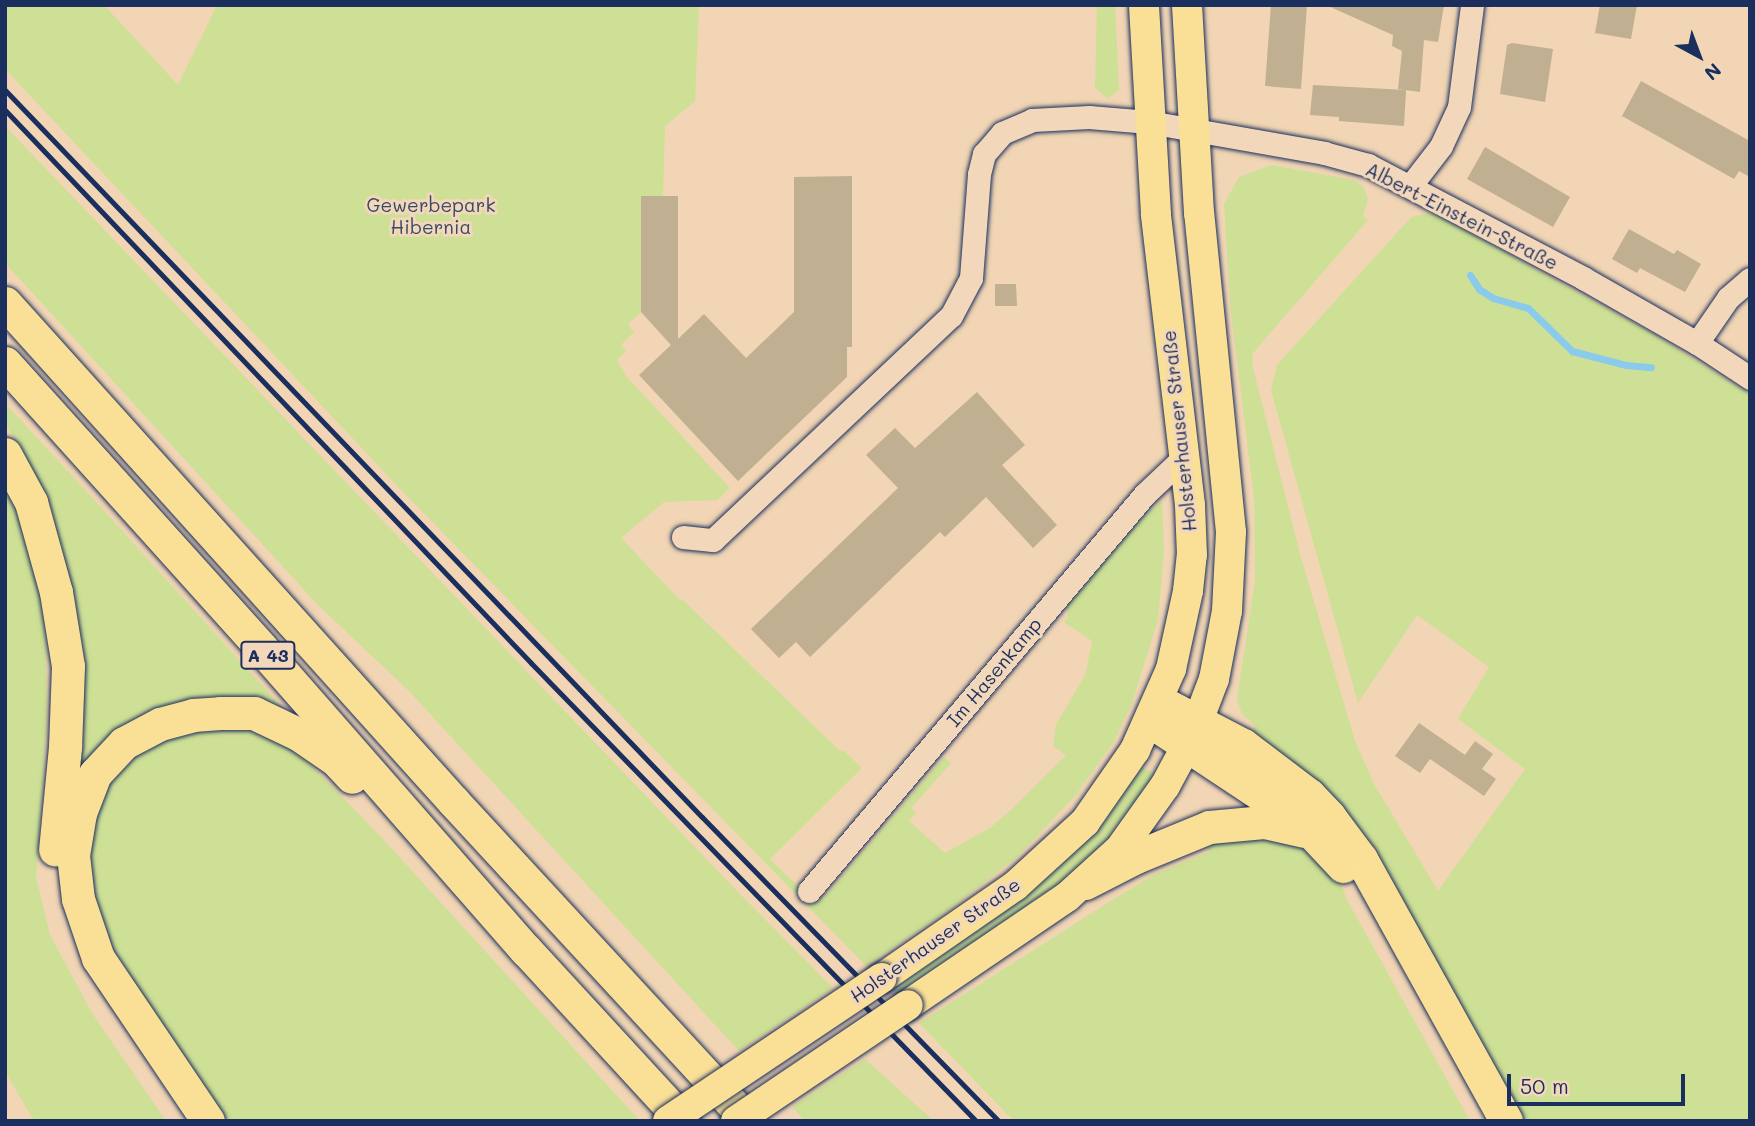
<!DOCTYPE html>
<html>
<head>
<meta charset="utf-8">
<style>
  body { margin:0 }
  #map { position:relative; width:1755px; height:1126px; overflow:hidden; background:#f1d5b4; font-family:Mali,sans-serif }
  div>[style] { position:absolute }
  [style*='--x'] { left:calc(var(--x)*1px); top:calc(var(--y)*1px); width:calc(var(--w)*1px); rotate:calc(var(--a)*1deg) }
  .green>* { inset:0; background:#cee095 }
  .stream>* { height:7px; margin:-3.5px; padding:0 3.5px; transform-origin:3.5px; border-radius:3.5px; background:#8acaeb }
  .building>* { inset:0; background:#c0af91 }
  .roads { filter:drop-shadow(0 0 2px #1b2f5e) drop-shadow(0 0 2px #1b2f5e) }
  .minor>* { height:23px; margin:-11.5px; padding:0 11.5px; transform-origin:11.5px; border-radius:11.5px; background:#f3d7ba }
  .major>* { height:30px; margin:-15px; padding:0 15px; transform-origin:15px; border-radius:15px; background:#fadf96 }
  .highway>* { height:33px; margin:-16.5px; padding:0 16.5px; transform-origin:16.5px; border-radius:16.5px; background:#fadf96 }
  .rail>* { height:5px; margin:-2.5px; padding:0 2.5px; transform-origin:2.5px; border-radius:2.5px; background:#1b2f5e }
  .bridges { filter:drop-shadow(0 0 2px #1b2f5e) drop-shadow(0 0 2px #1b2f5e) }
  .major-bridge>* { height:30px; margin:-15px; padding:0 15px; transform-origin:15px; border-radius:15px; background:#fadf96 }
  span { translate:-50% -50%; white-space:nowrap; text-align:center; line-height:1.15; -webkit-text-stroke:6px #f3d7ba; paint-order:stroke }
  .shield-label span { padding:2px 5px; background:#f3d7ba; border:2px solid; border-radius:5px; -webkit-text-stroke-width:0 }
  .shield-label { font-size:18px; color:#1b2f5e; font-weight:700 }
  .park-label { font-size:19px; color:#364a66 }
  .street-label { font-size:19px; color:#1b2f5e }
  .frame { position:absolute; inset:0; border:7px solid #1b2f5e; pointer-events:none }
  .north { position:absolute; left:1664px; top:21px; width:70px; height:70px; -webkit-text-stroke:5px #f3d7ba; paint-order:stroke; rotate:139deg; font-size:19px; font-weight:700; line-height:28px; text-align:center; color:#1b2f5e }
  .north::after { content:''; display:block; margin:auto; width:24px; height:32px; background:#1b2f5e; clip-path:polygon(50% 0,100% 100%,50% 72%,0 100%) }
  .scale { position:absolute; left:1507px; top:1074px; width:178px; height:32px; box-sizing:border-box; border:4px solid #1b2f5e; border-top:0; padding-left:9px; font-size:21px; line-height:24px; white-space:nowrap; color:#1b2f5e; -webkit-text-stroke:5px #f3d7ba; paint-order:stroke }
</style>
</head>
<body>
<div id="map">
  <div class="green">
    <i style="clip-path:polygon(5px 5px,104px 5px,178px 85px,217px 5px,699px 5px,695px 101px,665px 126px,663px 196px,641px 196px,641px 312px,628px 324px,634px 332px,621px 345px,626px 351px,617px 360px,626px 376px,730px 488px,717px 500px,664px 502px,621px 538px,680px 600px,682px 599px,841px 752px,843px 750px,862px 768px,770px 859px,809px 897px,824px 897px,944px 757px,951px 763px,911px 808px,916px 812px,909px 821px,945px 853px,990px 828px,1013px 808px,1066px 755px,1053px 746px,1056px 725px,1086px 673px,1092px 641px,1064px 622px,1068px 617px,1067px 606px,1141px 518px,1162px 501px,1164px 550px,1158px 620px,1132px 703px,1113px 743px,1075px 796px,1018px 856px,953px 907px,866px 966px,404px 493px,5px 69px)"></i>
    <i style="clip-path:polygon(1097px 5px,1115px 5px,1119px 90px,1108px 99px,1095px 88px)"></i>
    <i style="clip-path:polygon(5px 126px,737px 891px,833px 988px,739px 1051px,410px 692px,317px 604px,5px 263px)"></i>
    <i style="clip-path:polygon(1272px 165px,1354px 180px,1363px 186px,1368px 199px,1363px 216px,1368px 220px,1253px 353px,1252px 364px,1300px 554px,1355px 741px,1374px 784px,1438px 891px,1525px 769px,1458px 719px,1489px 667px,1417px 615px,1358px 703px,1271px 390px,1277px 365px,1406px 223px,1412px 217px,1428px 213px,1439px 216px,1652px 333px,1750px 394px,1750px 1121px,1525px 1121px,1397px 891px,1250px 736px,1255px 726px,1242px 714px,1237px 699px,1255px 580px,1254px 499px,1230px 304px,1224px 204px,1239px 177px)"></i>
    <i style="clip-path:polygon(5px 403px,99px 505px,287px 713px,243px 700px,80px 775px,72px 747px,25px 458px,5px 423px)"></i>
    <i style="clip-path:polygon(5px 482px,24px 531px,41px 601px,46px 642px,47px 718px,36px 877px,50px 935px,92px 1013px,166px 1121px,34px 1121px,5px 1071px)"></i>
    <i style="clip-path:polygon(227px 726px,273px 738px,305px 759px,382px 838px,639px 1120px,226px 1121px,119px 961px,96px 910px,88px 869px,91px 825px,104px 790px,118px 771px,145px 748px,177px 732px)"></i>
    <i style="clip-path:polygon(1140px 766px,1157px 775px,1096px 854px,1066px 881px,900px 997px,890px 987px)"></i>
    <i style="clip-path:polygon(1257px 834px,1307px 846px,1339px 876px,1346px 898px,1470px 1121px,1014px 1121px,919px 1023px,1117px 897px,1157px 873px,1209px 852px,1205px 841px)"></i>
    <i style="clip-path:polygon(865px 1059px,934px 1121px,805px 1121px,792px 1107px)"></i>
  </div>
  <div class="stream">
    <i style="--x:1470;--y:275;--w:17;--a:57"></i>
    <i style="--x:1479;--y:289;--w:17;--a:33"></i>
    <i style="--x:1493;--y:298;--w:36;--a:16"></i>
    <i style="--x:1528;--y:308;--w:62;--a:44.3"></i>
    <i style="--x:1572;--y:351;--w:56;--a:14.5"></i>
    <i style="--x:1626;--y:365;--w:25;--a:5"></i>
  </div>
  <div class="building">
    <i style="clip-path:polygon(1271px 5px,1307px 5px,1301px 89px,1265px 86px)"></i>
    <i style="clip-path:polygon(1326px 5px,1444px 5px,1438px 42px,1424px 40px,1420px 92px,1398px 89px,1402px 51px,1392px 46px,1393px 35px)"></i>
    <i style="clip-path:polygon(1600px 5px,1637px 5px,1631px 39px,1595px 33px)"></i>
    <i style="clip-path:polygon(1512px 43px,1553px 49px,1545px 102px,1500px 94px,1507px 45px)"></i>
    <i style="clip-path:polygon(1641px 81px,1750px 141px,1750px 177px,1739px 171px,1734px 179px,1622px 116px)"></i>
    <i style="clip-path:polygon(1313px 85px,1406px 90px,1404px 126px,1339px 121px,1339px 117px,1310px 115px)"></i>
    <i style="clip-path:polygon(1485px 147px,1570px 197px,1553px 227px,1467px 179px)"></i>
    <i style="clip-path:polygon(852px 176px,852px 347px,847px 347px,847px 377px,738px 481px,639px 375px,671px 345px,641px 312px,641px 196px,678px 196px,678px 339px,704px 314px,746px 358px,794px 312px,794px 177px)"></i>
    <i style="clip-path:polygon(1629px 229px,1674px 254px,1677px 250px,1701px 264px,1685px 292px,1640px 268px,1637px 273px,1612px 259px)"></i>
    <i style="clip-path:polygon(995px 284px,1016px 284px,1017px 306px,995px 306px)"></i>
    <i style="clip-path:polygon(977px 392px,1025px 445px,1002px 465px,1057px 525px,1033px 548px,986px 497px,945px 537px,940px 532px,810px 657px,796px 642px,779px 658px,751px 629px,898px 488px,866px 455px,895px 428px,915px 448px)"></i>
    <i style="clip-path:polygon(1419px 723px,1465px 755px,1475px 741px,1493px 754px,1482px 769px,1496px 779px,1484px 796px,1430px 759px,1420px 773px,1395px 756px)"></i>
  </div>
  <div class="roads">
    <div class="minor">
      <i style="--x:1411;--y:185;--w:49;--a:-52.4"></i>
      <i style="--x:1441;--y:146;--w:43;--a:-65.2"></i>
      <i style="--x:1459;--y:107;--w:103;--a:-82.7"></i>
      <i style="--x:1697;--y:343;--w:55;--a:-55.4"></i>
      <i style="--x:1728;--y:298;--w:29;--a:-41"></i>
      <i style="--x:683;--y:537;--w:30;--a:6"></i>
      <i style="--x:713;--y:540;--w:327;--a:-43.3"></i>
      <i style="--x:951;--y:316;--w:43;--a:-62.2"></i>
      <i style="--x:971;--y:278;--w:104;--a:-85.6"></i>
      <i style="--x:979;--y:174;--w:21;--a:-76"></i>
      <i style="--x:984;--y:154;--w:28;--a:-49"></i>
      <i style="--x:1002;--y:133;--w:33;--a:-23"></i>
      <i style="--x:1032;--y:120;--w:57;--a:-3"></i>
      <i style="--x:1089;--y:117;--w:60;--a:4.8"></i>
      <i style="--x:1149;--y:122;--w:178;--a:10"></i>
      <i style="--x:1324;--y:153;--w:46;--a:15.3"></i>
      <i style="--x:1368;--y:165;--w:243;--a:27.7"></i>
      <i style="--x:1583;--y:278;--w:131;--a:29.7"></i>
      <i style="--x:1697;--y:343;--w:64;--a:33.4"></i>
      <i style="--x:809;--y:891;--w:520;--a:-49.76"></i>
      <i style="--x:1145;--y:494;--w:52;--a:-43.5"></i>
    </div>
    <div class="major">
      <i style="--x:882;--y:978;--w:162;--a:-34.7"></i>
      <i style="--x:1015;--y:886;--w:95;--a:-42.4"></i>
      <i style="--x:1085;--y:822;--w:88;--a:-55.2"></i>
      <i style="--x:1135;--y:750;--w:89;--a:-66"></i>
      <i style="--x:1171;--y:669;--w:80;--a:-77.7"></i>
      <i style="--x:1188;--y:591;--w:36;--a:-84"></i>
      <i style="--x:1192;--y:555;--w:50;--a:-92.3"></i>
      <i style="--x:1190;--y:505;--w:293;--a:-96.7"></i>
      <i style="--x:1156;--y:214;--w:209;--a:-93.3"></i>
      <i style="--x:908;--y:1005;--w:192;--a:-34.2"></i>
      <i style="--x:1067;--y:897;--w:72;--a:-42.2"></i>
      <i style="--x:1120;--y:849;--w:77;--a:-54.5"></i>
      <i style="--x:1165;--y:786;--w:59;--a:-61.7"></i>
      <i style="--x:1193;--y:734;--w:59;--a:-69.1"></i>
      <i style="--x:1214;--y:679;--w:69;--a:-79.2"></i>
      <i style="--x:1227;--y:611;--w:79;--a:-87.1"></i>
      <i style="--x:1231;--y:532;--w:321;--a:-95.7"></i>
      <i style="--x:1199;--y:213;--w:208;--a:-93.3"></i>
    </div>
    <div class="highway">
      <i style="--x:5;--y:303;--w:671;--a:48.02"></i>
      <i style="--x:454;--y:802;--w:434;--a:47.3"></i>
      <i style="--x:5;--y:363;--w:386;--a:48"></i>
      <i style="--x:263;--y:650;--w:399;--a:48.8"></i>
      <i style="--x:526;--y:950;--w:232;--a:47.4"></i>
      <i style="--x:5;--y:454;--w:55;--a:61.6"></i>
      <i style="--x:31;--y:502;--w:93;--a:74.5"></i>
      <i style="--x:56;--y:592;--w:75;--a:80.8"></i>
      <i style="--x:68;--y:666;--w:81;--a:92.1"></i>
      <i style="--x:65;--y:747;--w:103;--a:95.5"></i>
      <i style="--x:1159;--y:701;--w:95;--a:27.6"></i>
      <i style="--x:1243;--y:745;--w:83;--a:37.1"></i>
      <i style="--x:1309;--y:795;--w:29;--a:46"></i>
      <i style="--x:1329;--y:816;--w:54;--a:53.3"></i>
      <i style="--x:1361;--y:859;--w:299;--a:61"></i>
      <i style="--x:1150;--y:721;--w:167;--a:33.5"></i>
      <i style="--x:1289;--y:813;--w:32;--a:41"></i>
      <i style="--x:1313;--y:834;--w:44;--a:46.8"></i>
      <i style="--x:1085;--y:883;--w:57;--a:-27"></i>
      <i style="--x:1136;--y:857;--w:79;--a:-22.3"></i>
      <i style="--x:1209;--y:827;--w:55;--a:-5.2"></i>
      <i style="--x:1264;--y:822;--w:41;--a:12.7"></i>
      <i style="--x:208;--y:1121;--w:197;--a:-124"></i>
      <i style="--x:98;--y:958;--w:62;--a:-108.7"></i>
      <i style="--x:78;--y:899;--w:44;--a:-96.5"></i>
      <i style="--x:73;--y:855;--w:43;--a:-80.5"></i>
      <i style="--x:80;--y:813;--w:42;--a:-69"></i>
      <i style="--x:95;--y:774;--w:42;--a:-46.9"></i>
      <i style="--x:124;--y:743;--w:41;--a:-27.8"></i>
      <i style="--x:160;--y:724;--w:34;--a:-15"></i>
      <i style="--x:193;--y:715;--w:27;--a:-4"></i>
      <i style="--x:220;--y:713;--w:34;--a:0"></i>
      <i style="--x:254;--y:713;--w:49;--a:25.5"></i>
      <i style="--x:298;--y:734;--w:46;--a:34.4"></i>
      <i style="--x:336;--y:760;--w:23;--a:47"></i>
    </div>
  </div>
  <div class="rail">
    <i style="--x:5;--y:90;--w:1007;--a:46.21"></i>
    <i style="--x:702;--y:817;--w:425;--a:45.7"></i>
    <i style="--x:5;--y:110;--w:763;--a:46.43"></i>
    <i style="--x:531;--y:663;--w:639;--a:45.82"></i>
  </div>
  <div class="bridges">
    <div class="major-bridge">
      <i style="--x:668;--y:1121;--w:257;--a:-33.8"></i>
      <i style="--x:736;--y:1121;--w:207;--a:-34"></i>
    </div>
  </div>
  <div class="shield-label">
    <span style="left:268px;top:655px">A 43</span>
  </div>
  <div class="park-label">
    <span style="left:431px;top:216px">Gewerbepark<br>Hibernia</span>
  </div>
  <div class="street-label">
    <span style="left:1462px;top:216px;rotate:27deg">Albert-Einstein-Straße</span>
    <span style="left:1179px;top:431px;rotate:-96deg">Holsterhauser Straße</span>
    <span style="left:994px;top:672px;rotate:-50deg">Im Hasenkamp</span>
    <span style="left:935px;top:940px;rotate:-35deg">Holsterhauser Straße</span>
  </div>
  <div class="frame"></div>
  <div class="north">N</div>
  <div class="scale">50 m</div>
</div>
</body>
</html>
